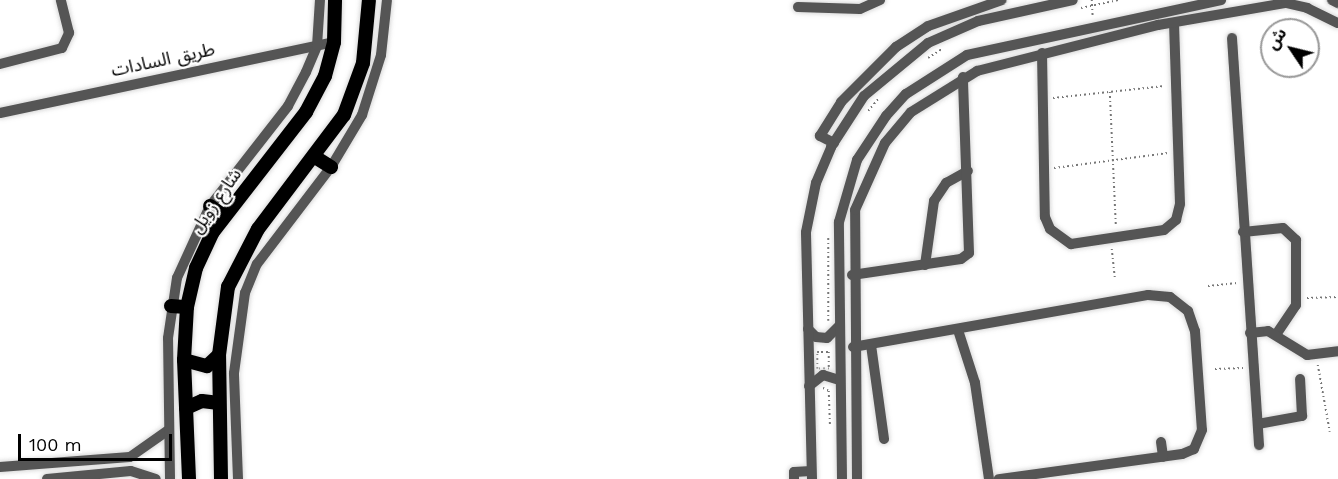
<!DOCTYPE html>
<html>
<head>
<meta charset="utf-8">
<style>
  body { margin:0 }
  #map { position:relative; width:1338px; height:479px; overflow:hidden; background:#fff; font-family:"Work Sans","Noto Sans Arabic",sans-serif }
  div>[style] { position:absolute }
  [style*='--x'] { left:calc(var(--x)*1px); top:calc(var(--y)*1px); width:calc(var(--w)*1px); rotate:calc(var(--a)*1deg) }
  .path>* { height:1.5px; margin-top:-0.75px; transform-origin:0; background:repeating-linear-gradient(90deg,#777 0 1.5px,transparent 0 4.5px) }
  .roads { filter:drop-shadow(0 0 2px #dbdbdb) drop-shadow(0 0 2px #dbdbdb) }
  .minor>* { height:10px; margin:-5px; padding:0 5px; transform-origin:5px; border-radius:5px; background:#555 }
  .major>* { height:14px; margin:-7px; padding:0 7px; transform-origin:7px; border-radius:7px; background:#000 }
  span { translate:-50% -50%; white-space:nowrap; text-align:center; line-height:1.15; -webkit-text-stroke:4.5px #fff; paint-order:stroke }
  .street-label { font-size:18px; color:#000 }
  .north { position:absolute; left:1260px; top:18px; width:60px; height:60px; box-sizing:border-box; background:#fff; border:2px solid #999; border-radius:50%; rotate:305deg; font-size:16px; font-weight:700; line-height:24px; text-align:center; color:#000 }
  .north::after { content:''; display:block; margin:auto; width:21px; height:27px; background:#000; clip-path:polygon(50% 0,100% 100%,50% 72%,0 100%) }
  .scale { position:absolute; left:18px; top:434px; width:154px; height:27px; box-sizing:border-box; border:3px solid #000; border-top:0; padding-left:8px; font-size:18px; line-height:21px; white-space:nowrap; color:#000; -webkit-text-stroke:4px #fff; paint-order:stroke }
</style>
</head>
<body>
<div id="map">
  <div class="path">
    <i style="--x:1092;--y:0;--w:17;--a:87"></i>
    <i style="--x:1081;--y:8;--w:38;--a:-12"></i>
    <i style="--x:928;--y:58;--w:17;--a:-33"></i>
    <i style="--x:1110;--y:92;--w:134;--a:87.4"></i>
    <i style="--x:1053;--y:98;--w:112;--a:-6.2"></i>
    <i style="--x:868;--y:111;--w:16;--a:-50"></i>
    <i style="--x:1054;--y:168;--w:115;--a:-7.5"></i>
    <i style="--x:1112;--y:249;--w:29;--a:84"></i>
    <i style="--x:1208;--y:286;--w:29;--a:-6"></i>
    <i style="--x:1307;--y:298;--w:31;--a:-2"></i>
    <i style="--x:828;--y:321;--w:85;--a:-90"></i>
    <i style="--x:817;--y:352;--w:12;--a:0"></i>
    <i style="--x:829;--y:352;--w:17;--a:90"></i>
    <i style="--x:829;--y:369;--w:12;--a:180"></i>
    <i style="--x:817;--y:369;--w:17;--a:-90"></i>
    <i style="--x:1318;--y:365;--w:68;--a:79.8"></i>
    <i style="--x:1215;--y:369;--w:28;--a:-2"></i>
    <i style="--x:823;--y:388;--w:7;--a:27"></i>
    <i style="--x:829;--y:391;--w:36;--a:88"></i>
  </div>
  <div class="roads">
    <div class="minor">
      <i style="--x:1332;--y:0;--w:7;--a:27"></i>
      <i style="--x:798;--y:7;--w:62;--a:1.8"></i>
      <i style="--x:860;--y:9;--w:22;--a:-24"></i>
      <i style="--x:1232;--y:38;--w:408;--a:86.2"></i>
      <i style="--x:1042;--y:53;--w:164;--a:89"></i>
      <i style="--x:1045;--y:217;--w:13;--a:67"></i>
      <i style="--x:1050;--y:229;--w:26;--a:36"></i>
      <i style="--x:1071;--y:244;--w:94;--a:-8.6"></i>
      <i style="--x:1164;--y:230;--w:16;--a:-40"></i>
      <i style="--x:1176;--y:220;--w:16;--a:-76"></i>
      <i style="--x:1180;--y:204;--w:181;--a:-91.9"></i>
      <i style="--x:0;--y:64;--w:64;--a:-14.5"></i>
      <i style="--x:62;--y:48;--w:17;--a:-65"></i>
      <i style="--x:69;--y:33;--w:34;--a:-104"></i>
      <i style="--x:0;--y:113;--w:341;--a:-12"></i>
      <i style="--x:834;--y:143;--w:16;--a:-153"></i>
      <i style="--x:820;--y:136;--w:40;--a:-58"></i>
      <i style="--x:841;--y:102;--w:78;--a:-45"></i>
      <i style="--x:896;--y:47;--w:38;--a:-33"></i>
      <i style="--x:928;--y:26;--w:78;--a:-19.4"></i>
      <i style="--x:1243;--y:232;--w:40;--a:-5.7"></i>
      <i style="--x:1283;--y:228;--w:18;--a:43"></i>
      <i style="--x:1296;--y:240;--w:65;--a:90"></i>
      <i style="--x:1296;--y:305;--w:36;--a:124"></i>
      <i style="--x:925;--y:265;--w:65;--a:-82"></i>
      <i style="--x:934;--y:201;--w:22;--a:-56"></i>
      <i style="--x:946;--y:183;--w:25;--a:-29"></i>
      <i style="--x:852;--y:275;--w:110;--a:-8.4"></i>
      <i style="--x:961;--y:259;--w:10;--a:-37"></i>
      <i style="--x:969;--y:253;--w:176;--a:-92"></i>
      <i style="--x:808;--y:329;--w:11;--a:45"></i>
      <i style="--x:816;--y:337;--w:11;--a:5"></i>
      <i style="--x:827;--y:338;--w:17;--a:-45"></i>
      <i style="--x:958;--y:330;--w:56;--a:72.2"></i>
      <i style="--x:975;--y:383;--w:97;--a:81.7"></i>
      <i style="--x:1250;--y:333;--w:18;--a:-6"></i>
      <i style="--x:1268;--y:331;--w:46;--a:31.6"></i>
      <i style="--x:1307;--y:355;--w:31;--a:-7"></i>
      <i style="--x:871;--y:345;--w:95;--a:82.1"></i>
      <i style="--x:853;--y:347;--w:300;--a:-10"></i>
      <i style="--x:1148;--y:295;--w:22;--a:5"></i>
      <i style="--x:1170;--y:297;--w:23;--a:38"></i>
      <i style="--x:1188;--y:311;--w:21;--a:71"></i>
      <i style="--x:1195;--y:331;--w:99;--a:86"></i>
      <i style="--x:1202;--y:430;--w:21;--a:113"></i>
      <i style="--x:1194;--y:449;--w:13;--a:157"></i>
      <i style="--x:1182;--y:454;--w:185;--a:172.2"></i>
      <i style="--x:809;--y:386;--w:18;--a:-38"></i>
      <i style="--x:823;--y:375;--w:17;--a:17"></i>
      <i style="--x:1258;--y:424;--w:45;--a:-10.3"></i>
      <i style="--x:1302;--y:416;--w:37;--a:-93"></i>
      <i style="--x:1161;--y:442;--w:15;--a:82"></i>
      <i style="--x:0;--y:467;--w:130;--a:-4.4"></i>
      <i style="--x:130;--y:457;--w:45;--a:-35.1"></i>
      <i style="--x:47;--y:479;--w:84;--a:-5.4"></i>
      <i style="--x:131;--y:471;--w:26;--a:18"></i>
      <i style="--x:170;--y:479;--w:141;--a:-90.8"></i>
      <i style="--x:168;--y:338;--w:61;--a:-81.5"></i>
      <i style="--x:177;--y:278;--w:79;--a:-65.4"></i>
      <i style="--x:210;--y:206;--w:127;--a:-52"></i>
      <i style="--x:288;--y:106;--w:38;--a:-62"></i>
      <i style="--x:306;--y:72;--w:28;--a:-67"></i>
      <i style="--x:317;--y:46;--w:46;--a:-86.3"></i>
      <i style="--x:238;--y:479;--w:106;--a:-92.2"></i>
      <i style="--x:234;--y:373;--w:81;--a:-82.2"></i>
      <i style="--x:245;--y:293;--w:31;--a:-68"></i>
      <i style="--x:257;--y:264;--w:122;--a:-52.7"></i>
      <i style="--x:331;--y:167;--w:61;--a:-59.2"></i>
      <i style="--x:362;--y:115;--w:63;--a:-72.4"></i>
      <i style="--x:381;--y:55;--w:55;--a:-83.8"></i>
      <i style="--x:794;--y:479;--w:7;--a:-90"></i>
      <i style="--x:794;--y:472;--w:17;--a:-3"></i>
      <i style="--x:812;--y:479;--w:247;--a:-91.4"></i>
      <i style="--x:806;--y:232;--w:50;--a:-78.5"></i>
      <i style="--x:816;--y:183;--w:39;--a:-67"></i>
      <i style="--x:831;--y:147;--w:61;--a:-57.1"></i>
      <i style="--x:864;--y:96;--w:83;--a:-39.6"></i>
      <i style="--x:928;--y:43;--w:55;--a:-23.7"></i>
      <i style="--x:978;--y:21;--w:97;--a:-12.5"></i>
      <i style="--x:842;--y:479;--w:257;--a:-90.7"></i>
      <i style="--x:839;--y:222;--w:65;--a:-73.8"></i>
      <i style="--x:857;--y:160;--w:53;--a:-56.6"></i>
      <i style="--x:886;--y:116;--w:30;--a:-48"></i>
      <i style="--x:906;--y:94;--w:72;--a:-32.6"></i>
      <i style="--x:967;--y:55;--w:260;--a:-12.2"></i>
      <i style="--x:857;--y:479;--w:269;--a:-90.4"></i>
      <i style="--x:855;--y:210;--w:73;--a:-65.9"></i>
      <i style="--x:885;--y:143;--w:40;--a:-50"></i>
      <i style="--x:911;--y:112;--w:78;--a:-31.8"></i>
      <i style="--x:977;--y:71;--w:187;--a:-14.3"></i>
      <i style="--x:1158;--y:25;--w:130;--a:-9.8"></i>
      <i style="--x:1286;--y:3;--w:22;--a:13"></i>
      <i style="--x:1307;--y:8;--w:34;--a:26"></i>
    </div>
    <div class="major">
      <i style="--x:315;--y:157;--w:19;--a:32"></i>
      <i style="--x:210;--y:206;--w:17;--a:36"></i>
      <i style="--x:171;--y:306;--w:16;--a:4"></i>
      <i style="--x:184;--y:360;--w:24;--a:15"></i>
      <i style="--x:207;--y:366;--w:16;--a:-43"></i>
      <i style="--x:186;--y:408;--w:17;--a:-24"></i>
      <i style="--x:202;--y:401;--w:17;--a:7"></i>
      <i style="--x:189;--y:479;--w:119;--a:-92.4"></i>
      <i style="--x:184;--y:360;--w:53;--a:-86.8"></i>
      <i style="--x:187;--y:307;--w:40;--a:-77"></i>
      <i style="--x:196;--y:268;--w:40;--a:-65"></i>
      <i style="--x:213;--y:232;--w:152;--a:-52.2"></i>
      <i style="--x:306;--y:112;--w:41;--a:-62.2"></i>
      <i style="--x:325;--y:76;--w:35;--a:-75"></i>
      <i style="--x:334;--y:42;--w:42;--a:-88.6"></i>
      <i style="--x:221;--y:479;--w:124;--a:-90.9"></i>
      <i style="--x:219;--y:355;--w:69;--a:-82.5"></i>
      <i style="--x:228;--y:287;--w:65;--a:-62.7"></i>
      <i style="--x:258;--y:229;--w:143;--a:-53"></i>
      <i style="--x:344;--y:115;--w:55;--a:-69.9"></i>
      <i style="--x:363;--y:63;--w:63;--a:-84.6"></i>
    </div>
  </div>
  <div class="street-label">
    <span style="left:163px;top:60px;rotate:-12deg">طريق السادات</span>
    <span style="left:216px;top:201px;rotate:-55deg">شارع زويل</span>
  </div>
  <div class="north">ش</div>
  <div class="scale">100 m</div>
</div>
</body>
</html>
